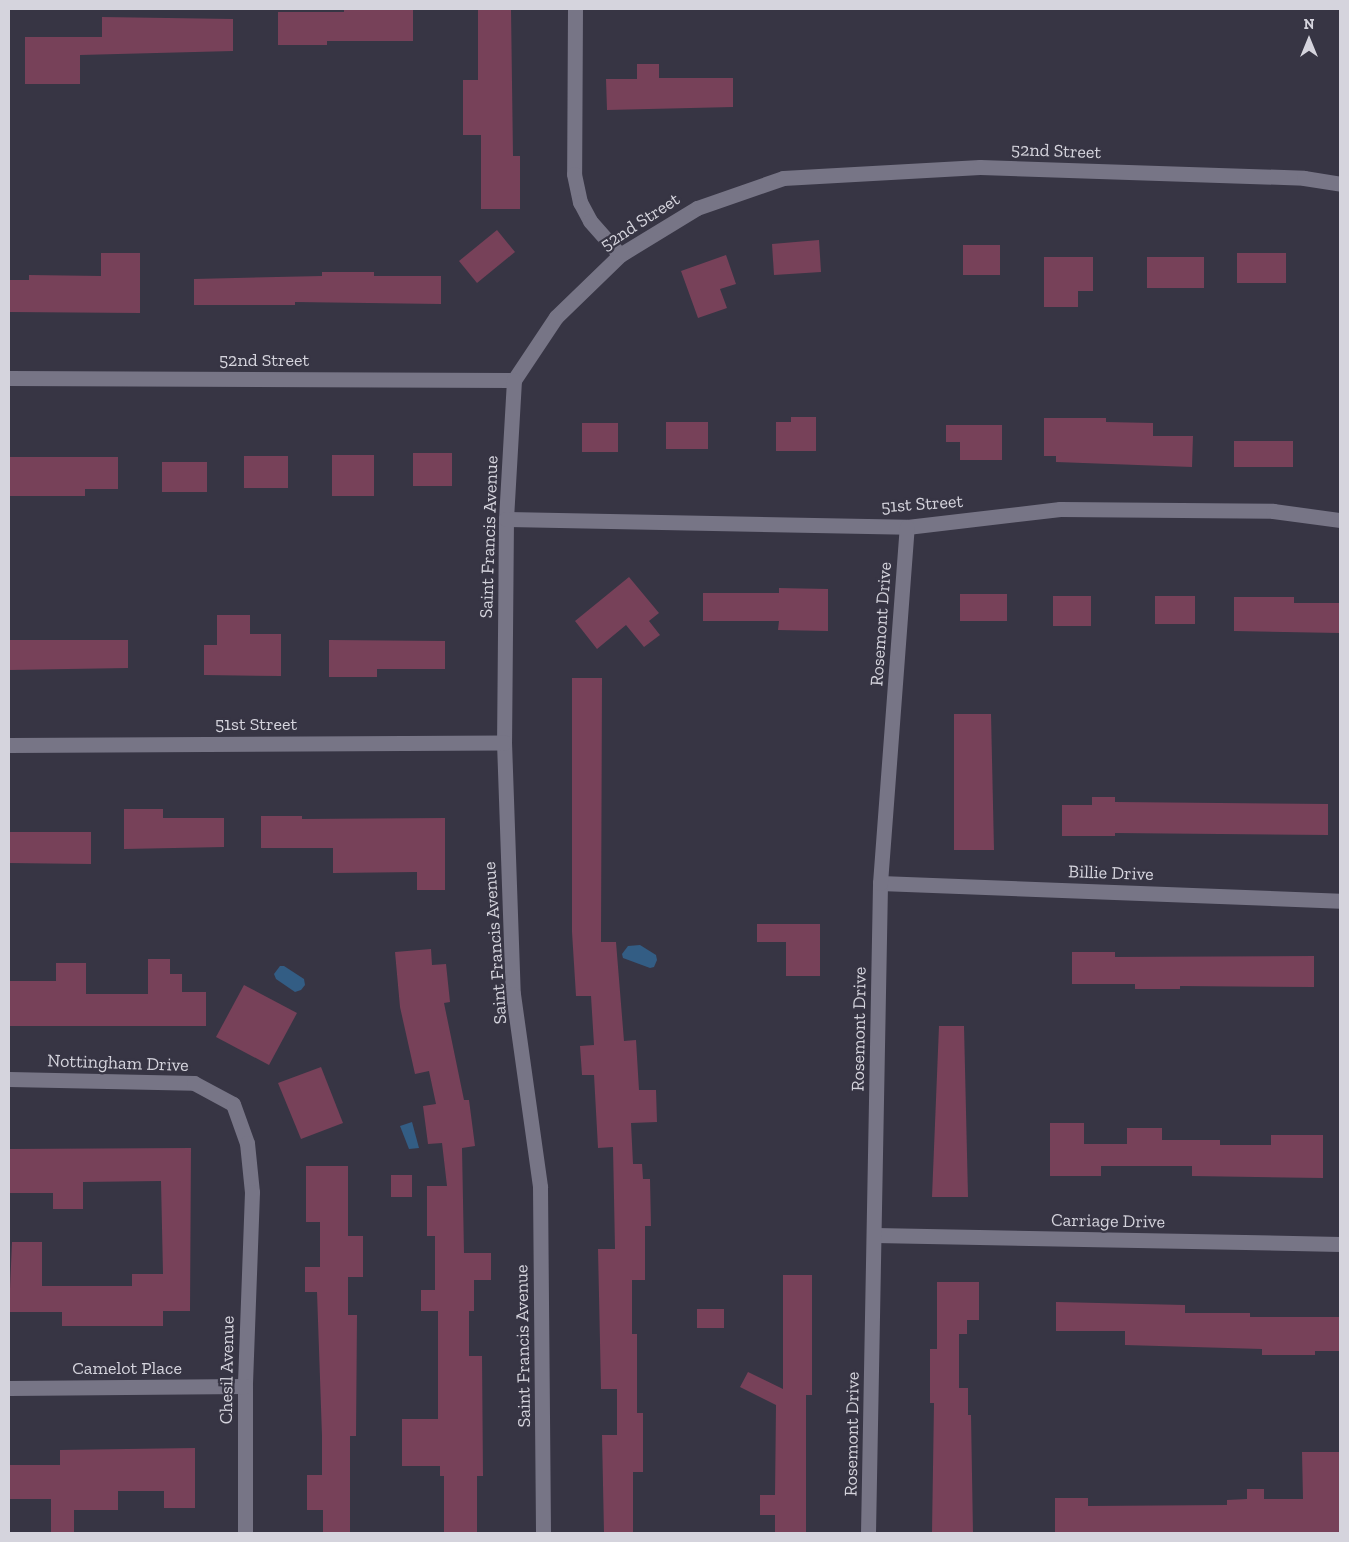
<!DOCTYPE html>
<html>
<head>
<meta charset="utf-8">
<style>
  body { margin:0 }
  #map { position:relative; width:1349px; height:1542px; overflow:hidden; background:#373544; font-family:"Zilla Slab",serif }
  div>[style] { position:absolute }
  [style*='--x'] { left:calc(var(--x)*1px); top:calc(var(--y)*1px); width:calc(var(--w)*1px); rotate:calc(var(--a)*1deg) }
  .water>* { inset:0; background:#335d84 }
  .building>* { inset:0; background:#774159 }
  .minor>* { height:15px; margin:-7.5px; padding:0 7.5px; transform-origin:7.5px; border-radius:7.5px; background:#777586 }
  span { translate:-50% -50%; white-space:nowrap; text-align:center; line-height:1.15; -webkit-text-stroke:4.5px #373544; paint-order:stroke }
  .street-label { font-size:18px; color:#d5d4dd }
  .frame { position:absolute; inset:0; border:10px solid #d5d4dd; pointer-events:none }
  .north { position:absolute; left:1284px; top:15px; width:50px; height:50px; -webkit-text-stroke:4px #373544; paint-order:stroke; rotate:0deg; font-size:14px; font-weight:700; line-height:20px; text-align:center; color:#d5d4dd }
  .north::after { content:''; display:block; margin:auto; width:18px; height:22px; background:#d5d4dd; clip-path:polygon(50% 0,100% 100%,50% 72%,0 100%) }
</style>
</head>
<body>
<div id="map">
  <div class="water">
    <i style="clip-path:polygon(640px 945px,656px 955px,657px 960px,654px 967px,650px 968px,623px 958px,622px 954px,628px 946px)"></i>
    <i style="clip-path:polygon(280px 966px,284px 966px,304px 979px,305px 985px,301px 990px,295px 992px,276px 979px,274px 974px)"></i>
    <i style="clip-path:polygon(412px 1122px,419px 1148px,409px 1149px,400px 1126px)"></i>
  </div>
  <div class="building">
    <i style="clip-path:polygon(344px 9px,413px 9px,413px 41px,327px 41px,327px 45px,278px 45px,278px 12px,344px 12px)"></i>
    <i style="clip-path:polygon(478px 9px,511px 9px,513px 156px,520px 156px,520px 209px,481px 209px,481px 135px,463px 135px,463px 80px,478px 80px)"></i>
    <i style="clip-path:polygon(102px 17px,233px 19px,233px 51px,80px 55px,80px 84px,25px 84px,25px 37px,102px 37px)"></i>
    <i style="clip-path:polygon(637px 64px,659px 64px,659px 78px,733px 78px,733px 107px,607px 110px,606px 79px,637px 79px)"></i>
    <i style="clip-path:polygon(497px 230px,515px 252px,477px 283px,459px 261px)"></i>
    <i style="clip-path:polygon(819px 240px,821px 272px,774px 275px,772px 244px)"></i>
    <i style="clip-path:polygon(963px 245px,1000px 245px,1000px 275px,963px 275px)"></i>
    <i style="clip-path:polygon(101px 253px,140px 253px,140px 313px,9px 312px,9px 280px,29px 280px,29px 275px,101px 276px)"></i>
    <i style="clip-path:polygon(1237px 253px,1286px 253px,1286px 283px,1237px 283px)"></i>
    <i style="clip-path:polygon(726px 255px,736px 284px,720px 289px,727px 308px,698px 318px,681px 271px)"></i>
    <i style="clip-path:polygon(1044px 257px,1093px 257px,1093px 291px,1078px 291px,1078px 307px,1044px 307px)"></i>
    <i style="clip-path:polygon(1147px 257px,1204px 257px,1204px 288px,1147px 288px)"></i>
    <i style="clip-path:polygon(322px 272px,374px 272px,374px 276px,441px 276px,441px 304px,295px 302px,295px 305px,194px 305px,194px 279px,322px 276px)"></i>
    <i style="clip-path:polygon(791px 417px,816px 417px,816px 451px,776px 451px,776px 422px,791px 422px)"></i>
    <i style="clip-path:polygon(1044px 418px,1106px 418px,1106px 422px,1153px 423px,1153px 436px,1193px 436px,1192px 467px,1056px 462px,1056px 456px,1044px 456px)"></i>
    <i style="clip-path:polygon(666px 422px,708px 422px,708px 449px,666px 449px)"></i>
    <i style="clip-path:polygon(582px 423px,618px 423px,618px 452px,582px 452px)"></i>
    <i style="clip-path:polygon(946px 425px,1002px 425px,1002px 460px,960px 460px,960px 442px,946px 442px)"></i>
    <i style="clip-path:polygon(1234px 441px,1293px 441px,1293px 467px,1234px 467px)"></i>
    <i style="clip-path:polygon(413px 453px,452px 453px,452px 486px,413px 486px)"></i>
    <i style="clip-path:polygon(332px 455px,374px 455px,374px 496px,332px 496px)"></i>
    <i style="clip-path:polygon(244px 456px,288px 456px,288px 488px,244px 488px)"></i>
    <i style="clip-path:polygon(9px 457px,118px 457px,118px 489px,85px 489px,85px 496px,9px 496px)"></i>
    <i style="clip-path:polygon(162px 462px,207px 462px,207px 492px,162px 492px)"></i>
    <i style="clip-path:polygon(629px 577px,659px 613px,649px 621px,660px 635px,644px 647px,626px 625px,597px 649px,575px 621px)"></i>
    <i style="clip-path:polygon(779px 588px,828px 589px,828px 631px,778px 630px,779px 621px,703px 621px,703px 593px,779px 593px)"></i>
    <i style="clip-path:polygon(960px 594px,1007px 594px,1007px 621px,960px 621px)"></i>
    <i style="clip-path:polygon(1053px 596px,1091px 596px,1091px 626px,1053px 626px)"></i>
    <i style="clip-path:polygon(1155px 596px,1195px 596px,1195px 624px,1155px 624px)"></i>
    <i style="clip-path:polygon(1234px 597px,1294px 597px,1294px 603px,1340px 603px,1340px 633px,1234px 631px)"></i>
    <i style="clip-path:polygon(217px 615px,250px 615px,250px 634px,281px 634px,281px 676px,204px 675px,204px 645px,217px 645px)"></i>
    <i style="clip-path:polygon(9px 640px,128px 640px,128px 668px,9px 670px)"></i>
    <i style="clip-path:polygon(329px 640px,445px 641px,445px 669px,377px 669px,377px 677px,329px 677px)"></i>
    <i style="clip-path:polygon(572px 678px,602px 678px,601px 942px,616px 942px,624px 1041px,636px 1040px,639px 1090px,656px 1090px,657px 1122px,631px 1123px,633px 1164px,642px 1164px,643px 1179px,650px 1179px,651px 1226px,645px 1226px,645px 1280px,632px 1280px,632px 1334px,637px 1334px,637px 1413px,643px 1413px,643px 1472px,633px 1472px,633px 1533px,604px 1533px,602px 1435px,617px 1435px,617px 1389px,601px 1389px,598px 1249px,615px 1249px,613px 1147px,598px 1148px,594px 1075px,582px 1075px,580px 1046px,594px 1045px,591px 996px,576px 996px,572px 932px)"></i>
    <i style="clip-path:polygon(954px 714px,991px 714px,994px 850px,954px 850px)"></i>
    <i style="clip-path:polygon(1092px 797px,1115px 797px,1115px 802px,1328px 804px,1328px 835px,1115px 833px,1115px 836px,1062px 836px,1062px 805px,1092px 805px)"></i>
    <i style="clip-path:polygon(124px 809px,163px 809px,163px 818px,224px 818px,224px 847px,124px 849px)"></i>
    <i style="clip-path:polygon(261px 816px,302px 816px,302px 819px,445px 818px,445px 890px,417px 890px,417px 872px,333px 873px,333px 848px,261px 848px)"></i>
    <i style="clip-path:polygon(9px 832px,91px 832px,91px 864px,9px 863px)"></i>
    <i style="clip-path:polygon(757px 924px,820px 924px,820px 976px,786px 976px,786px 942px,757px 942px)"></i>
    <i style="clip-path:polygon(431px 949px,432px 965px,446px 964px,450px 1002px,444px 1003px,464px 1100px,469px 1100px,475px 1146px,462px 1148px,464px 1253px,491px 1253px,491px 1280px,474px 1280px,474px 1311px,469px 1311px,469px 1356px,482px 1356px,483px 1476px,477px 1476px,477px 1533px,444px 1533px,444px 1476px,440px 1476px,440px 1466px,402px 1466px,402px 1419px,438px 1419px,438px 1311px,421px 1311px,421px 1290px,435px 1290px,435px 1236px,427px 1236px,427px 1186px,447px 1186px,442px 1143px,428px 1144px,423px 1106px,436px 1104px,429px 1071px,415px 1074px,400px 1007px,395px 952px)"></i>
    <i style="clip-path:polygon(1072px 952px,1115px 952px,1115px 957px,1314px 956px,1314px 987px,1180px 986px,1180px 989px,1135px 989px,1135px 984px,1072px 984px)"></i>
    <i style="clip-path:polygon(148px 959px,170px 959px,170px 974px,182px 974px,182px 992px,206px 992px,206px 1026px,9px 1026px,9px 981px,56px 981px,56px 963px,86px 963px,86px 994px,148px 994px)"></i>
    <i style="clip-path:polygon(244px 985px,297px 1013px,269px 1065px,216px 1037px)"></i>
    <i style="clip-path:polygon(939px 1026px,964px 1026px,968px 1197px,932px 1197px)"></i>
    <i style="clip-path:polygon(321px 1067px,343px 1123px,301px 1139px,278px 1083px)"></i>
    <i style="clip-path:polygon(1050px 1123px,1084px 1123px,1084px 1144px,1127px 1144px,1127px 1128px,1162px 1128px,1162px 1140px,1220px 1140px,1220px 1145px,1271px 1145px,1271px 1135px,1323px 1135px,1323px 1178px,1192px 1176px,1192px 1166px,1101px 1166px,1101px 1176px,1050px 1176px)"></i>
    <i style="clip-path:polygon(191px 1148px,190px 1311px,163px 1311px,163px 1326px,62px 1326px,62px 1312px,9px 1312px,12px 1242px,42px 1242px,42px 1286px,132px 1286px,132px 1274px,163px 1274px,161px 1181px,83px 1182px,83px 1209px,53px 1209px,53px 1193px,9px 1193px,9px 1149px)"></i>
    <i style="clip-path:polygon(306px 1166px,348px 1166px,348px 1236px,363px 1236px,363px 1277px,348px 1277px,348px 1315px,357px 1315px,356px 1436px,350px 1436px,350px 1533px,323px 1533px,323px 1510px,307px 1510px,307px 1475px,322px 1475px,322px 1436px,317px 1292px,305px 1292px,305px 1267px,320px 1267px,320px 1222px,306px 1222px)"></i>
    <i style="clip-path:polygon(391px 1175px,412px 1175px,412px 1197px,391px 1197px)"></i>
    <i style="clip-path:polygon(783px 1275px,812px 1275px,812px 1395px,806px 1395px,806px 1533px,775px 1533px,775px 1515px,760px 1515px,760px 1495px,775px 1495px,776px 1405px,740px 1387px,748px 1372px,783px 1389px)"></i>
    <i style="clip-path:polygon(937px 1282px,979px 1282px,979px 1320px,967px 1320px,967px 1334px,959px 1334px,959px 1388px,968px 1388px,968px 1415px,971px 1415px,973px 1533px,932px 1533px,934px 1403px,930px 1403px,930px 1349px,937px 1349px)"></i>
    <i style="clip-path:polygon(1056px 1302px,1185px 1305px,1185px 1313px,1250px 1313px,1250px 1317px,1340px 1317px,1340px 1351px,1315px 1351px,1315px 1355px,1262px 1355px,1262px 1349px,1125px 1345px,1125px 1331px,1056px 1331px)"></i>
    <i style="clip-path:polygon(697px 1309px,724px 1309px,724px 1328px,697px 1328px)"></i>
    <i style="clip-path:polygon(195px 1448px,195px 1508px,164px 1508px,164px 1491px,118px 1491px,118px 1510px,74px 1510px,74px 1533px,51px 1533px,51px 1499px,9px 1499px,9px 1465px,60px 1465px,60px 1450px)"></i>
    <i style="clip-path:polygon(1302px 1452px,1340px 1452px,1340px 1533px,1055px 1533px,1055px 1498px,1088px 1498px,1088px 1506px,1227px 1505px,1227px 1500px,1247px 1499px,1247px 1489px,1264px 1489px,1264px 1499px,1303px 1499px)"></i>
  </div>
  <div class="minor">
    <i style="--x:575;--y:9;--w:165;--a:90.3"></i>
    <i style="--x:574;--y:174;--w:29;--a:78"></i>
    <i style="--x:580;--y:202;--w:21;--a:62"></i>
    <i style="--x:590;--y:221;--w:45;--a:48.6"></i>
    <i style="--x:9;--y:378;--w:505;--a:0.23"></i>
    <i style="--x:514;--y:380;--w:76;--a:-56.3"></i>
    <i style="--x:556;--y:317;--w:89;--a:-44.1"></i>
    <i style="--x:620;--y:255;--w:90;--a:-31.4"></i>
    <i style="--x:697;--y:208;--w:91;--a:-19.2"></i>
    <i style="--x:783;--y:178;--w:197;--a:-3.2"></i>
    <i style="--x:980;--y:167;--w:324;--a:1.9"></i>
    <i style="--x:1304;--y:178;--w:36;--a:9"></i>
    <i style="--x:514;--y:380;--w:139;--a:93.3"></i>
    <i style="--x:506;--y:519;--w:223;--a:90.5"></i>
    <i style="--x:504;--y:742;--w:252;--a:88"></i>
    <i style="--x:513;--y:994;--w:195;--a:82"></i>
    <i style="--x:540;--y:1187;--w:346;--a:89.5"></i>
    <i style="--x:506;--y:519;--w:401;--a:1.1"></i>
    <i style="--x:907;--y:527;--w:154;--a:-6.7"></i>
    <i style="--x:1060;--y:509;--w:213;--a:0.5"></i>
    <i style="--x:1273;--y:511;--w:68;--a:7.7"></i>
    <i style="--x:9;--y:745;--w:495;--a:-0.3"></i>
    <i style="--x:880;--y:883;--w:460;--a:2.2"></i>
    <i style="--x:9;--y:1079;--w:185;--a:1.2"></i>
    <i style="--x:194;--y:1083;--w:44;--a:28.3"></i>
    <i style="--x:233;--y:1104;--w:41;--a:70.3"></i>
    <i style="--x:247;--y:1143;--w:49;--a:84.2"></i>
    <i style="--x:252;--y:1192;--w:194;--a:92.1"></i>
    <i style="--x:245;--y:1386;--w:147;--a:90"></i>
    <i style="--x:875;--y:1235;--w:465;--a:1.1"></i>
    <i style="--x:9;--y:1388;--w:236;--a:-0.5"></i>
    <i style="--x:868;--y:1533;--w:650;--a:-88.94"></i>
    <i style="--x:880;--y:883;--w:357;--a:-85.7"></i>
  </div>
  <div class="street-label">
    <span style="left:1056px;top:151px;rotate:2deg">52nd Street</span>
    <span style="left:640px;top:222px;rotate:-33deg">52nd Street</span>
    <span style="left:264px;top:360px">52nd Street</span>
    <span style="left:922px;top:504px;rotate:-4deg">51st Street</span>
    <span style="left:489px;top:537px;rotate:-88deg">Saint Francis Avenue</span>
    <span style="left:881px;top:624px;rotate:-86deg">Rosemont Drive</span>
    <span style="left:256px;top:724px">51st Street</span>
    <span style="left:1111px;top:873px;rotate:2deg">Billie Drive</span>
    <span style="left:495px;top:943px;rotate:-94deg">Saint Francis Avenue</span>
    <span style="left:859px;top:1029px;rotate:-89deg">Rosemont Drive</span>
    <span style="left:118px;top:1063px;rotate:2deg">Nottingham Drive</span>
    <span style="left:1108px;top:1221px;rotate:1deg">Carriage Drive</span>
    <span style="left:523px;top:1346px;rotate:-91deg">Saint Francis Avenue</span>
    <span style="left:127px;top:1368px">Camelot Place</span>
    <span style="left:227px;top:1370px;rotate:-89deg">Chesil Avenue</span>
    <span style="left:852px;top:1434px;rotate:-89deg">Rosemont Drive</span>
  </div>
  <div class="frame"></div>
  <div class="north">N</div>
</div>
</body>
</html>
